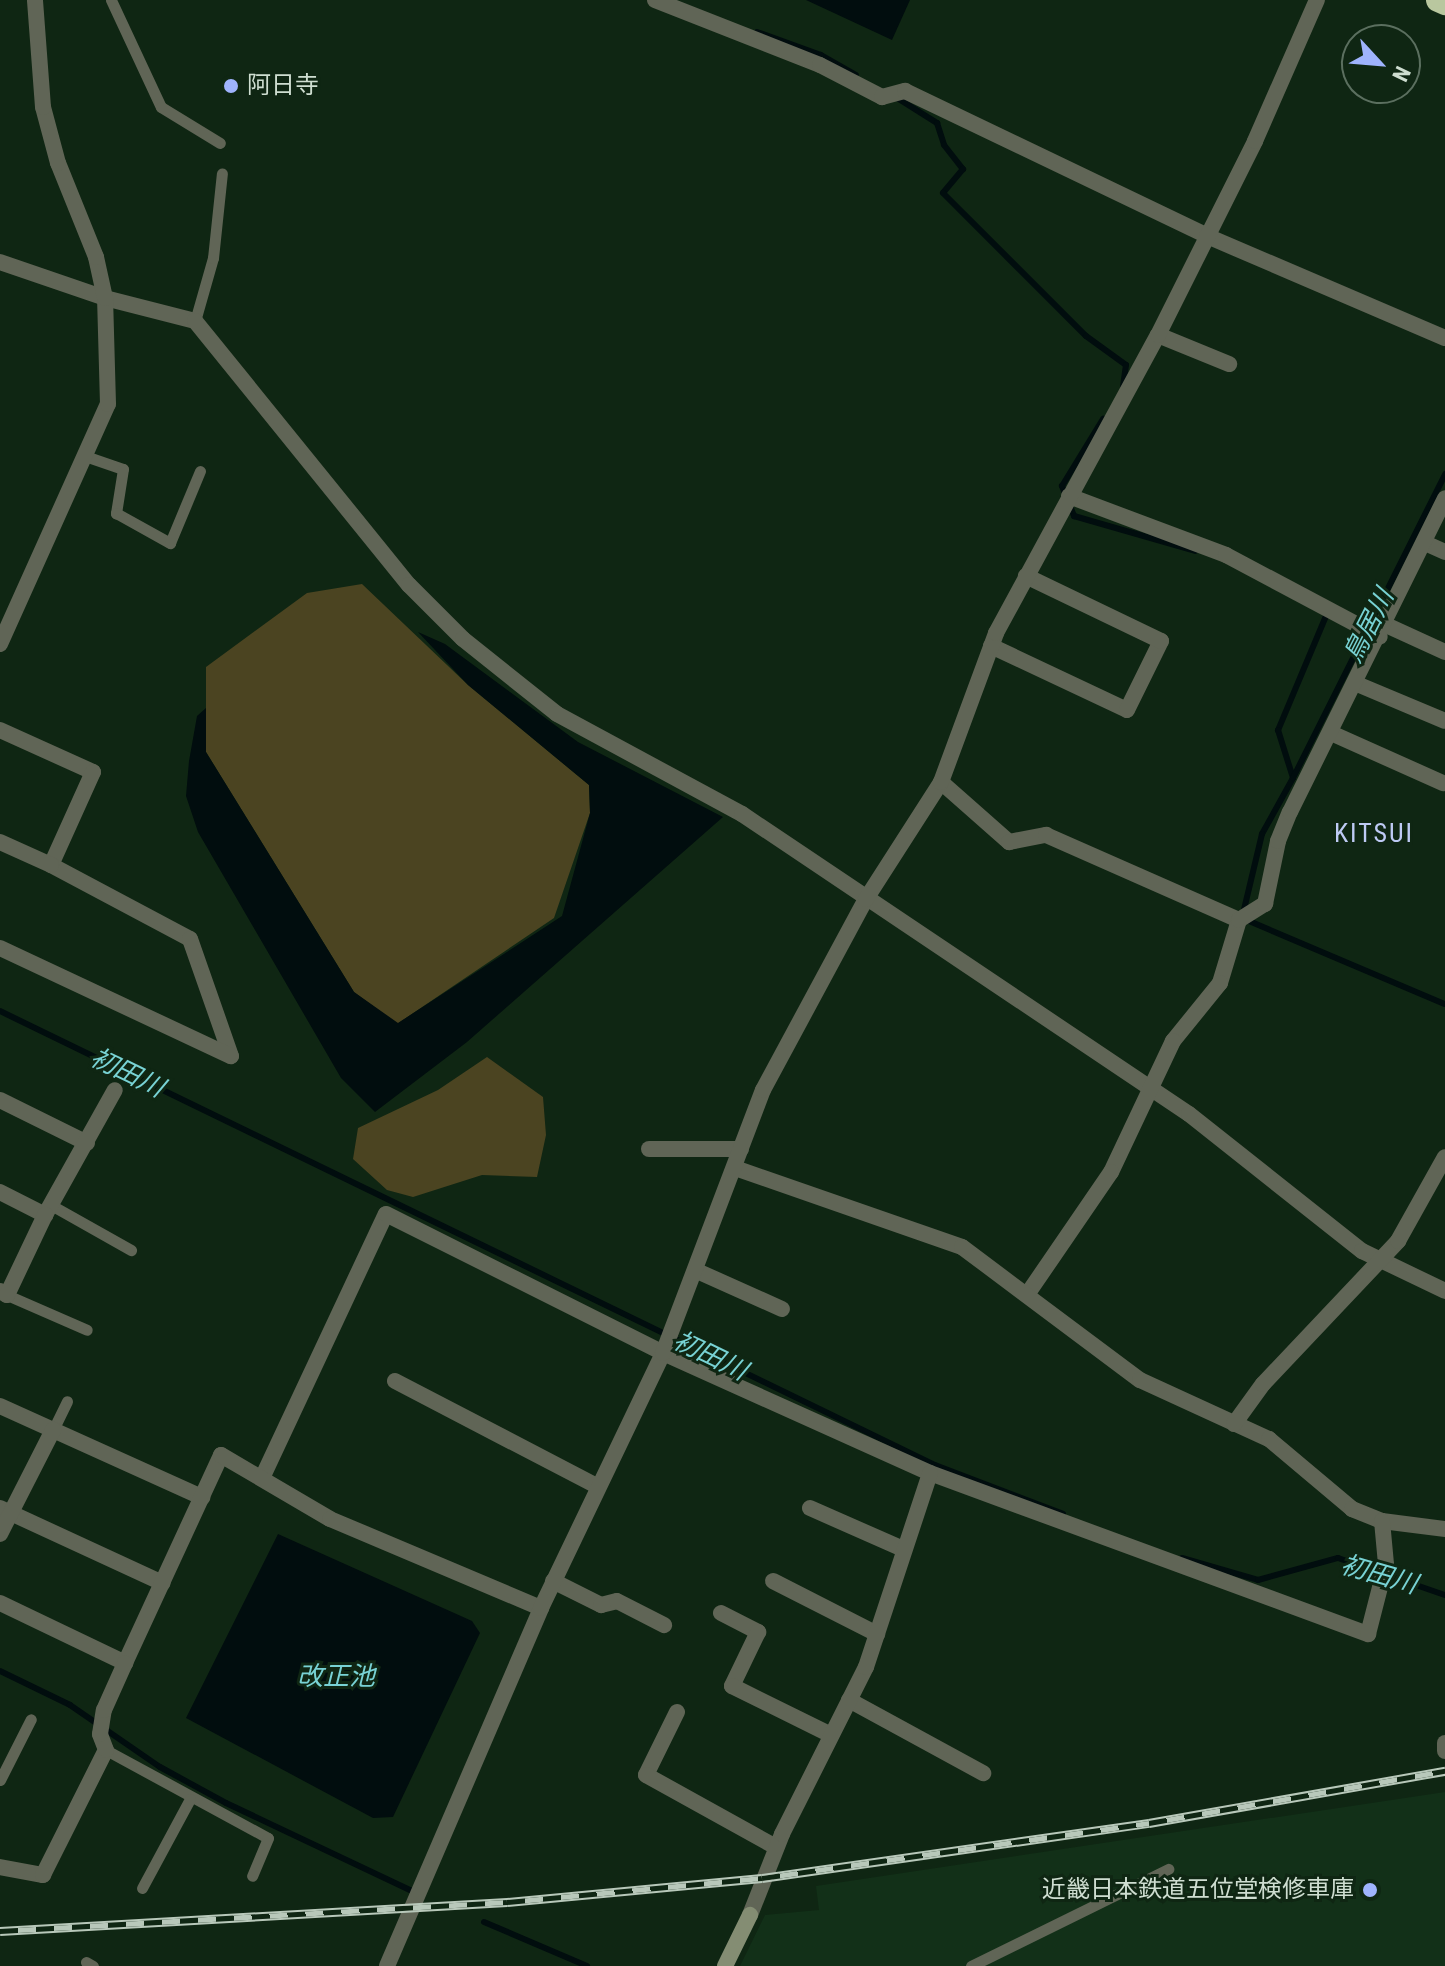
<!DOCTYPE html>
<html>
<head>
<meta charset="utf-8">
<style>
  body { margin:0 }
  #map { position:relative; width:1445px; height:1966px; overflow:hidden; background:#0f2613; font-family:"Roboto Condensed","Noto Sans JP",sans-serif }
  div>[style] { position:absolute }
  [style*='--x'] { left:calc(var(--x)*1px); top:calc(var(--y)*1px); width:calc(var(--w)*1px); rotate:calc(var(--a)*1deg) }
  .built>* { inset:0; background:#123018 }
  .green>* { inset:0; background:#4b4421 }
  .water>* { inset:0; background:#010d0e }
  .stream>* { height:6px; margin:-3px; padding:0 3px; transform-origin:3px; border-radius:3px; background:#010d0e }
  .lane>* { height:11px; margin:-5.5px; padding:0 5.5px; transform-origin:5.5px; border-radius:5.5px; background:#606556 }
  .street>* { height:16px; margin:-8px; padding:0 8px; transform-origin:8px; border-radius:8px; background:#606556 }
  .secondary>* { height:16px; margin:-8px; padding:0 8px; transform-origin:8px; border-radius:8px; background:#848d73 }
  .highway>* { height:24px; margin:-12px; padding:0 12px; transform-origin:12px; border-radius:12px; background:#b9c79f }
  .rail>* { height:9px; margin-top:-4.5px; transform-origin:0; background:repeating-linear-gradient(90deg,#0f2613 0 18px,#b8c8ba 0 36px); box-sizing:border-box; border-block:2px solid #b8c8ba }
  .dots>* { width:22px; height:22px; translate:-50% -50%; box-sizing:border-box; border:4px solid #0f2613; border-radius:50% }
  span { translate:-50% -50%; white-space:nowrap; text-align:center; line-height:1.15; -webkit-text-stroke:6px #0f2613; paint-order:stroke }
  .poi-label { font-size:24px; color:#ceddd0 }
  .left { translate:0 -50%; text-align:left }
  .right { translate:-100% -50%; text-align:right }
  .water-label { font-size:26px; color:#78d2d4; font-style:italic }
  .neighbourhood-label { font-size:26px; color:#becaf4; letter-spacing:2px }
  .north { position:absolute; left:1341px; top:24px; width:80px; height:80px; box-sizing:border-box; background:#0f2613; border:2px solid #5b6f5f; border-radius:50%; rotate:116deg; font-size:22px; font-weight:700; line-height:32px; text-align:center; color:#ceddd0 }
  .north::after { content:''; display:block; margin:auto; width:28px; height:36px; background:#9fb3fd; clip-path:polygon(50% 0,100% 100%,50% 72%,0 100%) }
</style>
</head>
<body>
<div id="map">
  <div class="built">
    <i style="clip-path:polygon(1445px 1792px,1445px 1966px,740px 1966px,765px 1915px,819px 1910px,816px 1886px)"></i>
  </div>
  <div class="green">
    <i style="clip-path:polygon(362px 584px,468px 685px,589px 785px,590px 813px,554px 918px,397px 1024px,354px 992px,206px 752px,206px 667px,307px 593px)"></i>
    <i style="clip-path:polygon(487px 1057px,543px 1097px,546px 1135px,537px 1177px,482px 1175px,413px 1197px,387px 1190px,353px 1159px,358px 1128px,438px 1090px)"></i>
  </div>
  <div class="water">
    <i style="clip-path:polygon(806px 0,910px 0,892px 40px)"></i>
    <i style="clip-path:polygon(418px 632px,445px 644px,578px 742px,723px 817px,467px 1042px,375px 1112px,341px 1078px,198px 832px,186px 796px,189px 761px,197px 716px,206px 708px,206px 752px,354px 992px,398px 1023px,562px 916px,590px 813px,589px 785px,468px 685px)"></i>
    <i style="clip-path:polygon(278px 1534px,472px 1621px,480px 1633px,393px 1817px,373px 1818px,186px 1718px)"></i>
  </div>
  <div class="stream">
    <i style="--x:757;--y:32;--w:68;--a:19.8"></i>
    <i style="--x:821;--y:55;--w:40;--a:29.7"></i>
    <i style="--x:894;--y:96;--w:51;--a:32.1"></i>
    <i style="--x:937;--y:123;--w:23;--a:72"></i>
    <i style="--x:944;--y:145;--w:31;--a:52"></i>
    <i style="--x:963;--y:169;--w:31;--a:130"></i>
    <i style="--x:943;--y:193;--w:202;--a:45"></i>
    <i style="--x:1086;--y:336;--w:49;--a:35.9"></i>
    <i style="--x:1126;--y:365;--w:21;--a:98"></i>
    <i style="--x:1066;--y:496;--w:11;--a:-112"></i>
    <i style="--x:1062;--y:486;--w:79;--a:-58.5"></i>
    <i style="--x:1070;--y:506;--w:11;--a:68"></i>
    <i style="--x:1074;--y:516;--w:126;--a:16.1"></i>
    <i style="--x:1326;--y:616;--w:124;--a:112.8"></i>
    <i style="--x:1278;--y:730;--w:50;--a:72.6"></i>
    <i style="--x:1293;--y:778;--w:64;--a:119"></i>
    <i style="--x:1262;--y:834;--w:86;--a:103.4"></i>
    <i style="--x:1242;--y:918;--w:220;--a:23"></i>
    <i style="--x:1293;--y:778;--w:340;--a:-63.4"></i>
    <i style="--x:0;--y:1011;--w:1039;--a:25.9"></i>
    <i style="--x:935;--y:1465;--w:137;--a:20.9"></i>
    <i style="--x:1182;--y:1558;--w:79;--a:16.1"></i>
    <i style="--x:1258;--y:1580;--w:83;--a:-15.4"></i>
    <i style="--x:1338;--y:1558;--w:113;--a:19.1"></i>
    <i style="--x:0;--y:1671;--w:78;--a:25.9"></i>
    <i style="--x:70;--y:1705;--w:109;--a:34.6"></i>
    <i style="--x:160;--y:1767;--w:75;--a:28.6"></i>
    <i style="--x:226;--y:1803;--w:204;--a:25.3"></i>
    <i style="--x:484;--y:1922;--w:112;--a:23.1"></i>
  </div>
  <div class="lane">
    <i style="--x:111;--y:0;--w:118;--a:65"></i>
    <i style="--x:161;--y:107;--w:69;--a:31.4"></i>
    <i style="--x:195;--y:321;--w:66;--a:-74.1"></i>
    <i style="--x:213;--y:258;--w:85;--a:-84"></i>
    <i style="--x:85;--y:456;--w:40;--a:18.9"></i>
    <i style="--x:123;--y:469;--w:45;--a:99"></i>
    <i style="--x:116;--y:513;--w:62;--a:29.1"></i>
    <i style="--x:170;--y:543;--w:78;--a:-67.4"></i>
    <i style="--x:51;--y:1205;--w:92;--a:29.4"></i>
    <i style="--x:7;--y:1295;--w:87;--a:23.6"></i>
    <i style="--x:53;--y:1430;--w:32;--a:-64"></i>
    <i style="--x:106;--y:1750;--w:184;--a:28.5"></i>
    <i style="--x:268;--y:1838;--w:41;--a:112.8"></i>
    <i style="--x:0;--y:1780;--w:68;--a:-63.1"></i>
    <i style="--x:142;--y:1888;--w:101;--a:-61.7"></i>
    <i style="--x:86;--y:1962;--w:8;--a:30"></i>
    <i style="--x:971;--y:1966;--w:220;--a:-26.2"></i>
  </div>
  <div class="street">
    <i style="--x:655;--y:0;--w:177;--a:21.5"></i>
    <i style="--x:820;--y:65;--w:70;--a:27.3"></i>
    <i style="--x:882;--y:97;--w:24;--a:-15"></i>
    <i style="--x:905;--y:91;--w:335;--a:25.6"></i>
    <i style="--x:1207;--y:236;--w:259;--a:23.2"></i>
    <i style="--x:0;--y:262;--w:111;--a:18.9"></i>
    <i style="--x:105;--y:298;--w:93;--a:14.3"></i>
    <i style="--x:195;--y:321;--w:340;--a:51"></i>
    <i style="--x:409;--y:585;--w:76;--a:45"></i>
    <i style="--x:463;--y:639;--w:120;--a:38.6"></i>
    <i style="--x:557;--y:714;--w:210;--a:28.4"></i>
    <i style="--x:742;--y:814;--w:538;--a:33.87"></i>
    <i style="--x:1189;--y:1114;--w:221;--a:38.4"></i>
    <i style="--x:1362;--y:1251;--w:92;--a:25.7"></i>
    <i style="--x:1158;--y:335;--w:77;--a:22.2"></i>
    <i style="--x:1069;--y:496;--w:168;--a:20.6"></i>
    <i style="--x:1226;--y:555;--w:174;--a:28"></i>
    <i style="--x:1425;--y:543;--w:22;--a:24"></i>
    <i style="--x:1386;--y:625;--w:65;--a:24.6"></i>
    <i style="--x:0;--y:644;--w:263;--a:-65.8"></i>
    <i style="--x:108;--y:404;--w:106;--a:-91.6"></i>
    <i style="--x:105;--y:298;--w:42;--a:-102.4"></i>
    <i style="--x:96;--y:257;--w:101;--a:-112"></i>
    <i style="--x:58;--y:163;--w:58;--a:-105"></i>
    <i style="--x:43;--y:107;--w:107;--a:-94.3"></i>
    <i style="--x:991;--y:646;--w:150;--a:25.2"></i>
    <i style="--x:1127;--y:710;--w:77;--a:-63.8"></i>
    <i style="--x:1161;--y:641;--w:150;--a:-154.3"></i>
    <i style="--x:1357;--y:684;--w:95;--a:22.8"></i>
    <i style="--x:0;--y:730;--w:102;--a:24.3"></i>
    <i style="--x:93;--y:772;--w:102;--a:114.3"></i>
    <i style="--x:51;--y:865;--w:157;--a:28"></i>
    <i style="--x:190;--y:939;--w:124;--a:70.7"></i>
    <i style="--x:1331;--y:733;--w:123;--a:24.1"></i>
    <i style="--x:941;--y:782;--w:91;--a:41.4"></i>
    <i style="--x:1009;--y:842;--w:38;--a:-11"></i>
    <i style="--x:1046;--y:835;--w:211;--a:23.8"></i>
    <i style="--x:1239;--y:920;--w:66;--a:106.8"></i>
    <i style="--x:1220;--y:983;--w:75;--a:129"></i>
    <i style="--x:1173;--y:1041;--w:145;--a:115.3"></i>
    <i style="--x:1111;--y:1172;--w:147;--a:124.4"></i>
    <i style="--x:0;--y:842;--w:56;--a:24.3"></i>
    <i style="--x:1239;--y:920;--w:31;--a:-32"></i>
    <i style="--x:1265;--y:904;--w:64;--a:-78.3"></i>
    <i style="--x:1278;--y:841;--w:31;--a:-68"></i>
    <i style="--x:1290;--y:812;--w:350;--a:-63.7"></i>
    <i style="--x:0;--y:948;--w:255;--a:25.1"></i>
    <i style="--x:0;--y:1100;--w:97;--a:26.3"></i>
    <i style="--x:649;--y:1149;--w:92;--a:0"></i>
    <i style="--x:735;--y:1168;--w:240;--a:19.2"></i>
    <i style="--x:962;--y:1247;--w:222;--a:36.8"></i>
    <i style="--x:1140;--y:1380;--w:142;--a:24.6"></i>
    <i style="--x:1269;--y:1439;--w:109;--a:40.1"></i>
    <i style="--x:1352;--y:1509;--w:32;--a:22"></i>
    <i style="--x:1382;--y:1521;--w:64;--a:7.2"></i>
    <i style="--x:0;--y:1192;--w:51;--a:27.1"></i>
    <i style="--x:45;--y:1215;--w:143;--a:-60.8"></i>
    <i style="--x:697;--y:1271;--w:93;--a:24.1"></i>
    <i style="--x:0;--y:1291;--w:8;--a:30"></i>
    <i style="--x:7;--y:1295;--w:89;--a:-64.6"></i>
    <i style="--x:395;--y:1381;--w:228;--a:27.5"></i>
    <i style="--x:0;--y:1406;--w:222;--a:24.3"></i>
    <i style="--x:1234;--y:1424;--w:49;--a:-54.1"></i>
    <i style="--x:1263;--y:1384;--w:197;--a:-46.6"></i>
    <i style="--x:1398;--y:1241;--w:96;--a:-60.8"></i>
    <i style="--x:263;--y:1476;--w:289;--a:-64.9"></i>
    <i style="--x:386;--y:1214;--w:310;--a:26.6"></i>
    <i style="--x:663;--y:1353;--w:293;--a:24.2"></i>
    <i style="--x:930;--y:1473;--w:467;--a:20.2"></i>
    <i style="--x:1368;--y:1634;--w:72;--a:-75.6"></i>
    <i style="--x:1386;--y:1564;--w:43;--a:-95.3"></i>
    <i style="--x:0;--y:1508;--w:179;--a:24.8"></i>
    <i style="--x:810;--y:1508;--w:102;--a:23.8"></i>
    <i style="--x:0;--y:1534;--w:117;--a:-63"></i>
    <i style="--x:553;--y:1581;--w:54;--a:26.6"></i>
    <i style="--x:601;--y:1605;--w:16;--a:-14"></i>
    <i style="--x:617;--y:1601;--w:53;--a:27.1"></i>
    <i style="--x:773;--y:1581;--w:117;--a:27"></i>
    <i style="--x:0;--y:1603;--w:139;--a:25.6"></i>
    <i style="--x:125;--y:1663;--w:229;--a:-65.2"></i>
    <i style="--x:221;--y:1455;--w:126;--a:30.4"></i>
    <i style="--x:330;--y:1519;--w:229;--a:22.9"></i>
    <i style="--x:721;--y:1613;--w:42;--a:27.2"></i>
    <i style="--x:758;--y:1632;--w:60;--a:115.7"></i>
    <i style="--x:732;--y:1686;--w:110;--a:26.3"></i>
    <i style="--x:849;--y:1700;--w:153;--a:28.6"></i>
    <i style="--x:677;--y:1712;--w:70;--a:116.2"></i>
    <i style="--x:646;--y:1775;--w:149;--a:29"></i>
    <i style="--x:1445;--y:1743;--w:8;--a:90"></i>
    <i style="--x:0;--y:1867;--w:44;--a:10.5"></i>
    <i style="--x:43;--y:1875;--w:140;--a:-63.3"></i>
    <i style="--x:106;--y:1750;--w:17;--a:-111"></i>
    <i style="--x:100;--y:1734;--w:24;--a:-81"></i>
    <i style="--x:104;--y:1710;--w:51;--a:-65.9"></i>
    <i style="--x:750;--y:1915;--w:87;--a:-68.4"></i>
    <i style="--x:782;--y:1834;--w:187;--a:-63.3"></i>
    <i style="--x:866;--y:1667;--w:204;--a:-71.7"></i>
    <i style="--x:387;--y:1966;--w:390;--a:-66.7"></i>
    <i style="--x:541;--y:1608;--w:283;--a:-64.4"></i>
    <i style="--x:663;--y:1353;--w:281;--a:-69.2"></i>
    <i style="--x:763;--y:1090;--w:217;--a:-61.7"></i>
    <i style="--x:866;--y:899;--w:139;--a:-57.3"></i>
    <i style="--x:941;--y:782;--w:159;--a:-69.7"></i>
    <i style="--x:996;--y:633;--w:339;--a:-61.5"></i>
    <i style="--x:1158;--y:335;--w:217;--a:-63.4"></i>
    <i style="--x:1255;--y:141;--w:154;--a:-66.3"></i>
  </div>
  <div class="secondary">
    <i style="--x:725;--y:1966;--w:57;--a:-63.9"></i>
  </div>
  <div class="highway">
    <i style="--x:1438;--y:0;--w:8;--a:23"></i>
  </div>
  <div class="rail">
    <i style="--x:0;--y:1931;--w:508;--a:-3.27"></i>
    <i style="--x:507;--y:1902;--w:256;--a:-5.4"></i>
    <i style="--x:762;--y:1878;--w:391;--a:-8.1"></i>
    <i style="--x:1149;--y:1823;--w:301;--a:-10"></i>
  </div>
  <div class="dots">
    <i style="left:231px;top:86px;background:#9fb3fd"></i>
    <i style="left:1370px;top:1890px;background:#9fb3fd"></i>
  </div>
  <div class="poi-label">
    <span class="left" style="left:247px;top:86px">阿日寺</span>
    <span class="right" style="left:1354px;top:1890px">近畿日本鉄道五位堂検修車庫</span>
  </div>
  <div class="water-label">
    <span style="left:1369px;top:626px;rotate:-63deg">鳥居川</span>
    <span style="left:127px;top:1073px;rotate:26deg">初田川</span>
    <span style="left:710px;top:1356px;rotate:26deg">初田川</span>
    <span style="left:1379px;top:1575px;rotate:16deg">初田川</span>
    <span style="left:336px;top:1677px">改正池</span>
  </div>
  <div class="neighbourhood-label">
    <span style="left:1374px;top:834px">KITSUI</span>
  </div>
  <div class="north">N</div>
</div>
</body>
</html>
